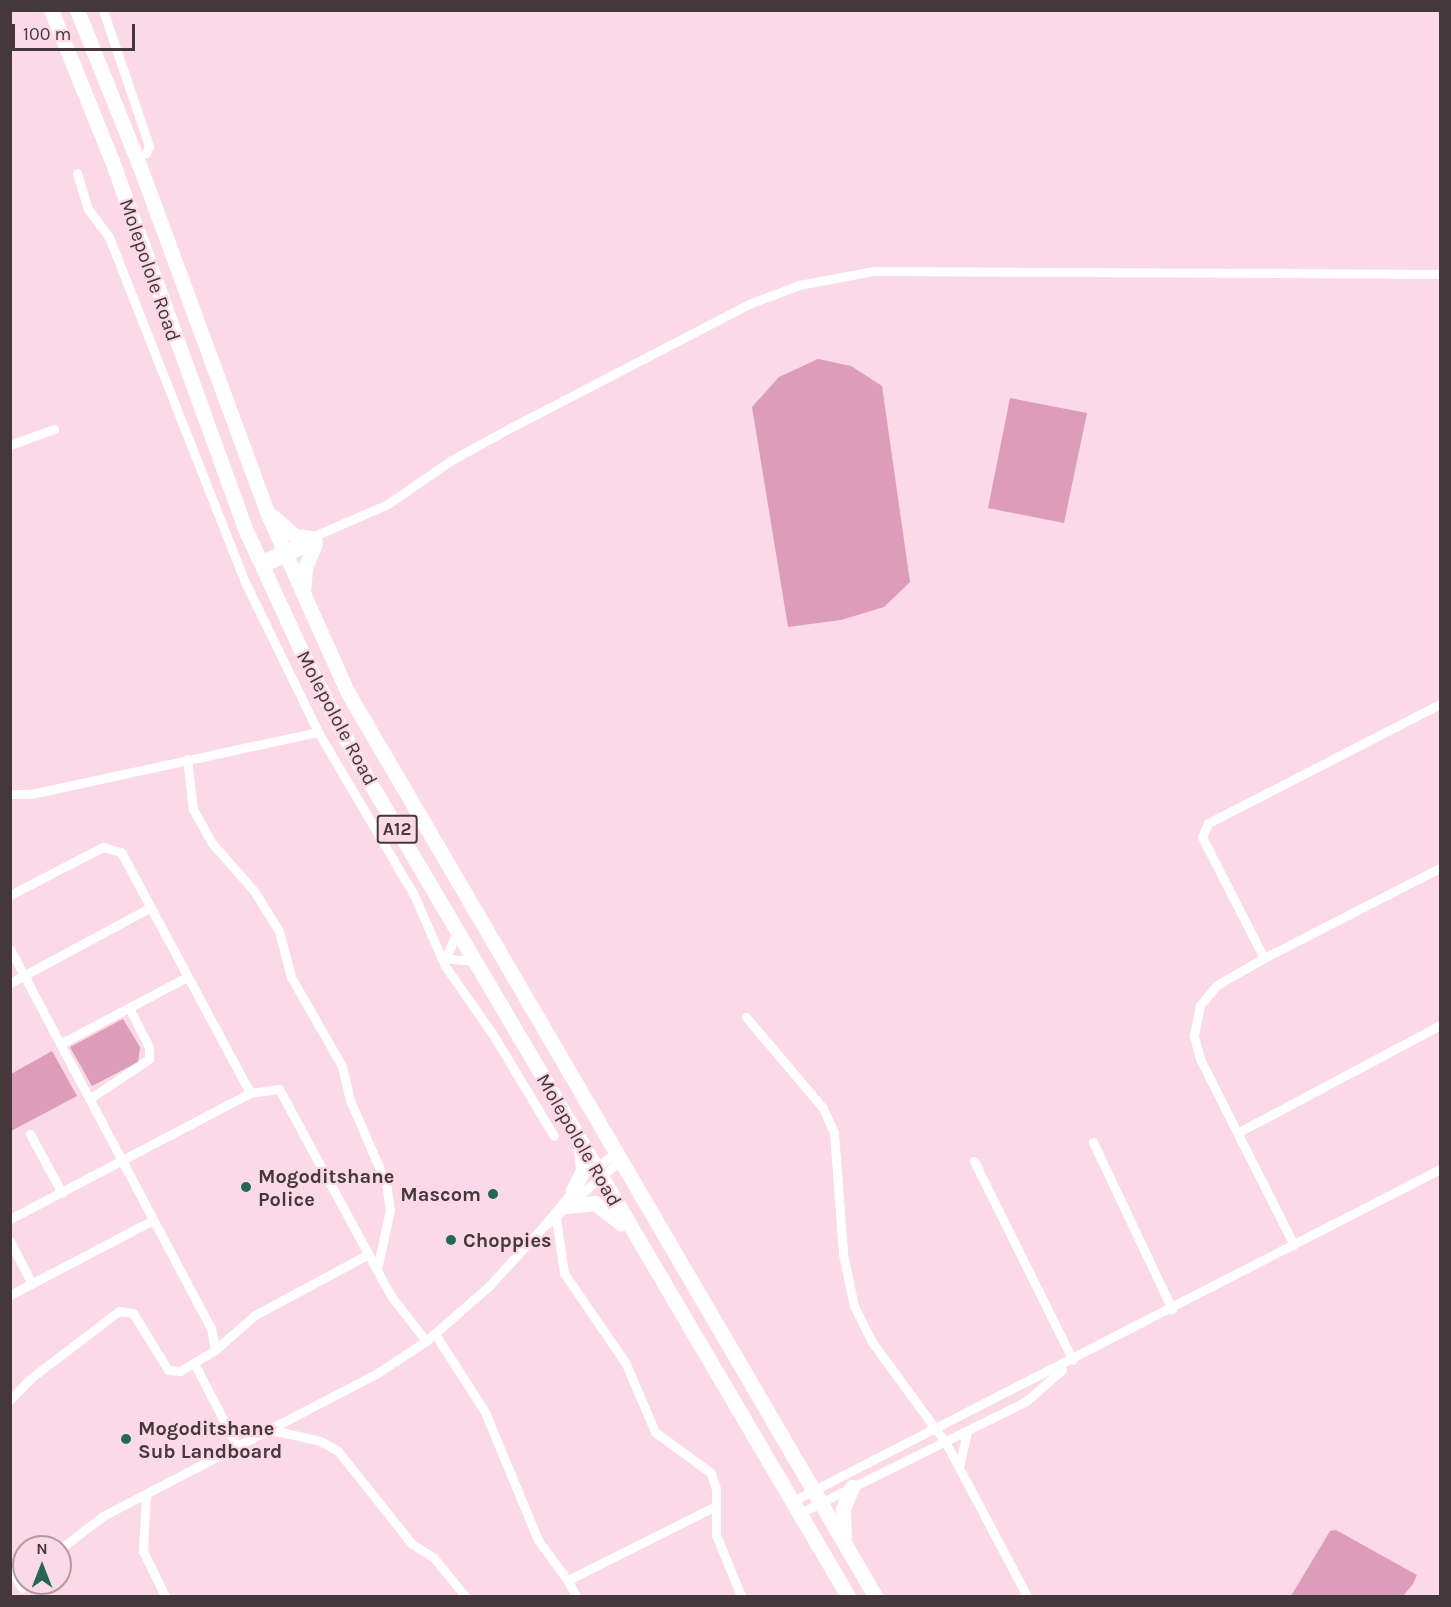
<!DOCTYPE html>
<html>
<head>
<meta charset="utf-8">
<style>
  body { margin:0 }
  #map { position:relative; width:1451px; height:1607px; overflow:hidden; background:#fbd9e6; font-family:Karla,sans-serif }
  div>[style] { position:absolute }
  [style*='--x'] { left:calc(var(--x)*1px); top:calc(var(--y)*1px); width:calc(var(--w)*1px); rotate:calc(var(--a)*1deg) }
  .green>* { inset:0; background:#dd9cb7 }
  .minor>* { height:9px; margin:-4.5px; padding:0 4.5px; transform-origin:4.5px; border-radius:4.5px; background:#fff }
  .primary>* { height:15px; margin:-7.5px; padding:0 7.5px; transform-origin:7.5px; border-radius:7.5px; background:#fff }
  .dots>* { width:16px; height:16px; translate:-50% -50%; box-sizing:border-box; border:3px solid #fbd9e6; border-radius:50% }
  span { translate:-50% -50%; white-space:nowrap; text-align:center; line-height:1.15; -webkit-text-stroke:4.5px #fbd9e6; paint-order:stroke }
  .shield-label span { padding:2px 4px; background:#fbd9e6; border:2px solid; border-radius:4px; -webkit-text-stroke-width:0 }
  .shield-label { font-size:18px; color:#45383d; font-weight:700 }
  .street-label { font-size:20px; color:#45383d }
  .poi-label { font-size:20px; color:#45383d; font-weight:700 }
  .left { translate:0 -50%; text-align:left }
  .right { translate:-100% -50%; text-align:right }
  .frame { position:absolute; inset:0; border:12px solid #45383d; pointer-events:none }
  .north { position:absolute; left:12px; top:1535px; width:60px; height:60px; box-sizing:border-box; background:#fbd9e6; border:2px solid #b299a2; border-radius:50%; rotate:0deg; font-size:16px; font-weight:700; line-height:24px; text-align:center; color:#45383d }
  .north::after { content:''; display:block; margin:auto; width:21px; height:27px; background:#256654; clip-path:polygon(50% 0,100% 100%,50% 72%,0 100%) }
  .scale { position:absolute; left:12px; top:24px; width:123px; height:27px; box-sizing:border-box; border:3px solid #45383d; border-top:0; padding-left:8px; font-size:18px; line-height:21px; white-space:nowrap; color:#45383d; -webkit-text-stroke:4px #fbd9e6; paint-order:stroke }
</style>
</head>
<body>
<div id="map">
  <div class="green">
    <i style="clip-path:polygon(818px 359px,851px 366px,882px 386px,910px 582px,884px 607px,841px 620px,788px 627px,752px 407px,779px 377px)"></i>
    <i style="clip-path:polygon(1010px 398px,1087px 413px,1064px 523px,988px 508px)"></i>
    <i style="clip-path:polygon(123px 1019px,140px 1047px,138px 1062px,92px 1086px,70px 1047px)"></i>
    <i style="clip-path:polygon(52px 1051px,77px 1096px,11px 1131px,11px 1074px)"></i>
    <i style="clip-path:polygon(1336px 1530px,1417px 1575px,1413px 1584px,1403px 1596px,1291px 1596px,1330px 1531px)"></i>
  </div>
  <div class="minor">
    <i style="--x:103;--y:10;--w:144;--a:71.3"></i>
    <i style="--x:149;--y:146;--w:8;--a:113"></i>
    <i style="--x:77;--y:173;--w:38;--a:73"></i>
    <i style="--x:88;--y:209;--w:35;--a:53"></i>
    <i style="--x:109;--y:237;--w:371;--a:68.5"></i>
    <i style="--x:245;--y:582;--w:167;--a:64"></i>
    <i style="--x:318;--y:732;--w:189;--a:59.5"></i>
    <i style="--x:414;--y:895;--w:77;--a:66.4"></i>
    <i style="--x:445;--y:966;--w:82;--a:55"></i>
    <i style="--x:492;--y:1033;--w:120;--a:59"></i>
    <i style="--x:10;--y:445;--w:47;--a:-20"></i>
    <i style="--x:259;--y:560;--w:141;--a:-23.5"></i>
    <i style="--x:388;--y:504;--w:75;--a:-34.7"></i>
    <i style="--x:450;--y:461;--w:66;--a:-28.9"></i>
    <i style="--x:508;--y:429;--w:271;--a:-27.4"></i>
    <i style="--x:749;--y:304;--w:53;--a:-20.8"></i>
    <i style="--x:799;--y:285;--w:75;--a:-10.7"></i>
    <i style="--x:873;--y:271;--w:567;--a:0.3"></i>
    <i style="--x:263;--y:568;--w:58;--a:-25.7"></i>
    <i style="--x:1440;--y:704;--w:261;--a:152.8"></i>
    <i style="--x:1208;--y:823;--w:15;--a:113"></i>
    <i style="--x:1202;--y:837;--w:136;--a:62.9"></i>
    <i style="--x:1264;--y:958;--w:198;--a:-27.1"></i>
    <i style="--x:187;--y:759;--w:50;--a:83.2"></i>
    <i style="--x:193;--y:809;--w:39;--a:61"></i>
    <i style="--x:212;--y:843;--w:64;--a:48.8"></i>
    <i style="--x:254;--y:891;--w:47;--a:58"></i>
    <i style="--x:279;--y:931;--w:48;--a:75.4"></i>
    <i style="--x:291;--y:977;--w:103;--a:60.2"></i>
    <i style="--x:342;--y:1066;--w:35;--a:77"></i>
    <i style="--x:350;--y:1100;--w:90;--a:66.6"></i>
    <i style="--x:386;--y:1183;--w:27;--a:82"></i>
    <i style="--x:390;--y:1210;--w:60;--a:102.4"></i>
    <i style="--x:10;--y:794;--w:21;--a:0"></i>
    <i style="--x:31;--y:794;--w:294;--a:-12.2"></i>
    <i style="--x:10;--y:895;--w:105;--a:-27.3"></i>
    <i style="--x:103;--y:847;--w:19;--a:16"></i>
    <i style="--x:121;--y:852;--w:273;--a:61.8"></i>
    <i style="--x:10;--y:949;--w:429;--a:62.1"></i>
    <i style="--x:211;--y:1328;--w:22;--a:80"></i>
    <i style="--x:215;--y:1350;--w:41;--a:149"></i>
    <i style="--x:180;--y:1371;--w:12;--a:-175"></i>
    <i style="--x:168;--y:1370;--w:67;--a:-121.6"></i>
    <i style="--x:133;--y:1313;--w:14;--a:-172"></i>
    <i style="--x:119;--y:1311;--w:111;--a:142.7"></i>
    <i style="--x:31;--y:1378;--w:30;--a:134"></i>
    <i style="--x:447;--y:956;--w:27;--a:-68"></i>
    <i style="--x:441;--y:958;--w:33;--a:5"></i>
    <i style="--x:1264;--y:958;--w:54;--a:150.1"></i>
    <i style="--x:1217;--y:985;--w:26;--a:130"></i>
    <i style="--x:1200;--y:1005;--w:32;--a:101"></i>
    <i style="--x:1194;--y:1036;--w:24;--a:75"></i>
    <i style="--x:1200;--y:1059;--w:208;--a:63.2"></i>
    <i style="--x:10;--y:983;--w:158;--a:-28.3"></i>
    <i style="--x:746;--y:1017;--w:119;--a:49.8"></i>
    <i style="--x:823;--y:1108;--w:27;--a:66"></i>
    <i style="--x:834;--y:1133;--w:121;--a:85.7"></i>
    <i style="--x:843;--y:1254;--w:53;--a:78.1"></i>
    <i style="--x:854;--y:1306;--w:40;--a:63.4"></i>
    <i style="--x:872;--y:1342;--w:125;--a:53.8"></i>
    <i style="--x:946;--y:1443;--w:173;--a:62.1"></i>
    <i style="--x:60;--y:1044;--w:144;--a:-27.8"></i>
    <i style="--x:89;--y:1099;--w:72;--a:-33.7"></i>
    <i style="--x:149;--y:1059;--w:12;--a:-90"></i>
    <i style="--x:149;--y:1047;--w:44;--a:-117.1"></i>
    <i style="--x:1239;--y:1132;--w:228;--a:-28"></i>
    <i style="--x:30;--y:1134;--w:67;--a:61.5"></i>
    <i style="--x:1093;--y:1142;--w:185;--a:64.7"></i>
    <i style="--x:974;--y:1161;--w:222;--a:63.6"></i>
    <i style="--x:593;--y:1170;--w:28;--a:-38"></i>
    <i style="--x:556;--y:1218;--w:56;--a:81.7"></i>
    <i style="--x:564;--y:1273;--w:110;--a:55.7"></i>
    <i style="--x:626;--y:1364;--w:74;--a:66.9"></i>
    <i style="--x:655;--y:1432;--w:69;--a:36.2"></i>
    <i style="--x:711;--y:1473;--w:17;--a:73"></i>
    <i style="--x:716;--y:1489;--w:46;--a:90"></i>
    <i style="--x:716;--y:1535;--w:66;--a:67.7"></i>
    <i style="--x:10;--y:1219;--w:271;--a:-27.7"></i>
    <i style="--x:250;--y:1093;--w:29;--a:-8"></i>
    <i style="--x:279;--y:1089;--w:235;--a:61.6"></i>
    <i style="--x:391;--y:1296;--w:57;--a:52.1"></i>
    <i style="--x:542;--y:1228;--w:55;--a:-50.2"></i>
    <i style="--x:10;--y:1241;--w:48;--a:62.9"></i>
    <i style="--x:10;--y:1295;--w:161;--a:-27.7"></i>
    <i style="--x:435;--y:1334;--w:93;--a:57.3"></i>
    <i style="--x:485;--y:1412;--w:139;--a:67.5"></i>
    <i style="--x:538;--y:1540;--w:51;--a:53.8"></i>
    <i style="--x:215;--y:1350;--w:53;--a:-41.2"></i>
    <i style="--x:255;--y:1315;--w:129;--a:-28.2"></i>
    <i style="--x:194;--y:1363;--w:96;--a:62.6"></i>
    <i style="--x:272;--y:1430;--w:49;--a:12.9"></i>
    <i style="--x:320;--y:1441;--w:21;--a:29"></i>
    <i style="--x:338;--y:1451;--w:119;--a:51.5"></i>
    <i style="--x:412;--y:1544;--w:26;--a:32"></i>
    <i style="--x:434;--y:1558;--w:49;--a:50.8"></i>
    <i style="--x:959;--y:1467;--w:36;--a:-77"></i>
    <i style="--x:146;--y:1495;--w:56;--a:93.1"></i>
    <i style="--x:143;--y:1551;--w:50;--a:63.9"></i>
    <i style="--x:791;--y:1502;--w:729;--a:-27.16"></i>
    <i style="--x:798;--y:1514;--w:253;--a:-26.3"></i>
    <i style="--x:1025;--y:1402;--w:49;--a:-40.9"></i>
    <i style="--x:60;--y:1549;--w:54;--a:-37.5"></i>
    <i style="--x:103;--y:1516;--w:308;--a:-27.5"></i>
    <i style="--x:376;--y:1374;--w:60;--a:-33.4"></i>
    <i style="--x:426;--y:1341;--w:82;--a:-41.1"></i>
    <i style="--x:488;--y:1287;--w:80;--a:-47.5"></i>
    <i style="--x:542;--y:1228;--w:102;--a:-41"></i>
    <i style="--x:10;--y:1567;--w:24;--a:60"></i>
    <i style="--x:576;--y:1596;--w:17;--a:-118"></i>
    <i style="--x:568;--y:1581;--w:5;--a:-37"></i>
    <i style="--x:572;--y:1578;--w:159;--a:-26.6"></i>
  </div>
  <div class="primary">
    <i style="--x:51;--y:10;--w:163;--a:68"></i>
    <i style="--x:112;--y:161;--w:396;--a:70.1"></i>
    <i style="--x:247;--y:533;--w:139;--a:65.3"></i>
    <i style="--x:305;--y:659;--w:118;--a:62.8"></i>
    <i style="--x:359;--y:764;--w:965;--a:59.56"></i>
    <i style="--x:77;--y:10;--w:166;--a:68.1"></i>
    <i style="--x:139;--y:164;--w:369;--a:69.8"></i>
    <i style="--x:266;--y:510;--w:201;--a:65.9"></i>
    <i style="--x:348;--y:693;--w:1046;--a:59.73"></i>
    <i style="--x:272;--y:516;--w:30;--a:41"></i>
    <i style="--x:295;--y:536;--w:16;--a:7"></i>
    <i style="--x:303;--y:592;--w:24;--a:-85"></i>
    <i style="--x:305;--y:568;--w:27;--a:-68"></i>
    <i style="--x:573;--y:1190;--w:22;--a:-63"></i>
    <i style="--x:583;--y:1170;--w:23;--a:-95"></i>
    <i style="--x:567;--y:1206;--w:28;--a:-6"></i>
    <i style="--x:595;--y:1203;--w:33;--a:38"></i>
    <i style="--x:844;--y:1539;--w:30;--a:-92"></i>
    <i style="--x:843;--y:1509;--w:24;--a:-68"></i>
  </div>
  <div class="dots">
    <i style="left:246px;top:1187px;background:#256654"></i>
    <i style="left:493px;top:1194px;background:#256654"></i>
    <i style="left:451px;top:1240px;background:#256654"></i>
    <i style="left:126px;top:1439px;background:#256654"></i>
  </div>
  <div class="shield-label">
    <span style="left:397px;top:829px">A12</span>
  </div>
  <div class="street-label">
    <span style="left:150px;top:270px;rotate:71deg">Molepolole Road</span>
    <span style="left:337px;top:718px;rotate:62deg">Molepolole Road</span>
    <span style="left:579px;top:1140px;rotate:60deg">Molepolole Road</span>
  </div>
  <div class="poi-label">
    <span class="left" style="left:258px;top:1188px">Mogoditshane<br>Police</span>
    <span class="right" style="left:481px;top:1194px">Mascom</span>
    <span class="left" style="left:463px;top:1240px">Choppies</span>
    <span class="left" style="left:138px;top:1440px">Mogoditshane<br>Sub Landboard</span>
  </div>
  <div class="frame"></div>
  <div class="north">N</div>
  <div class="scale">100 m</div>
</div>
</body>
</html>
